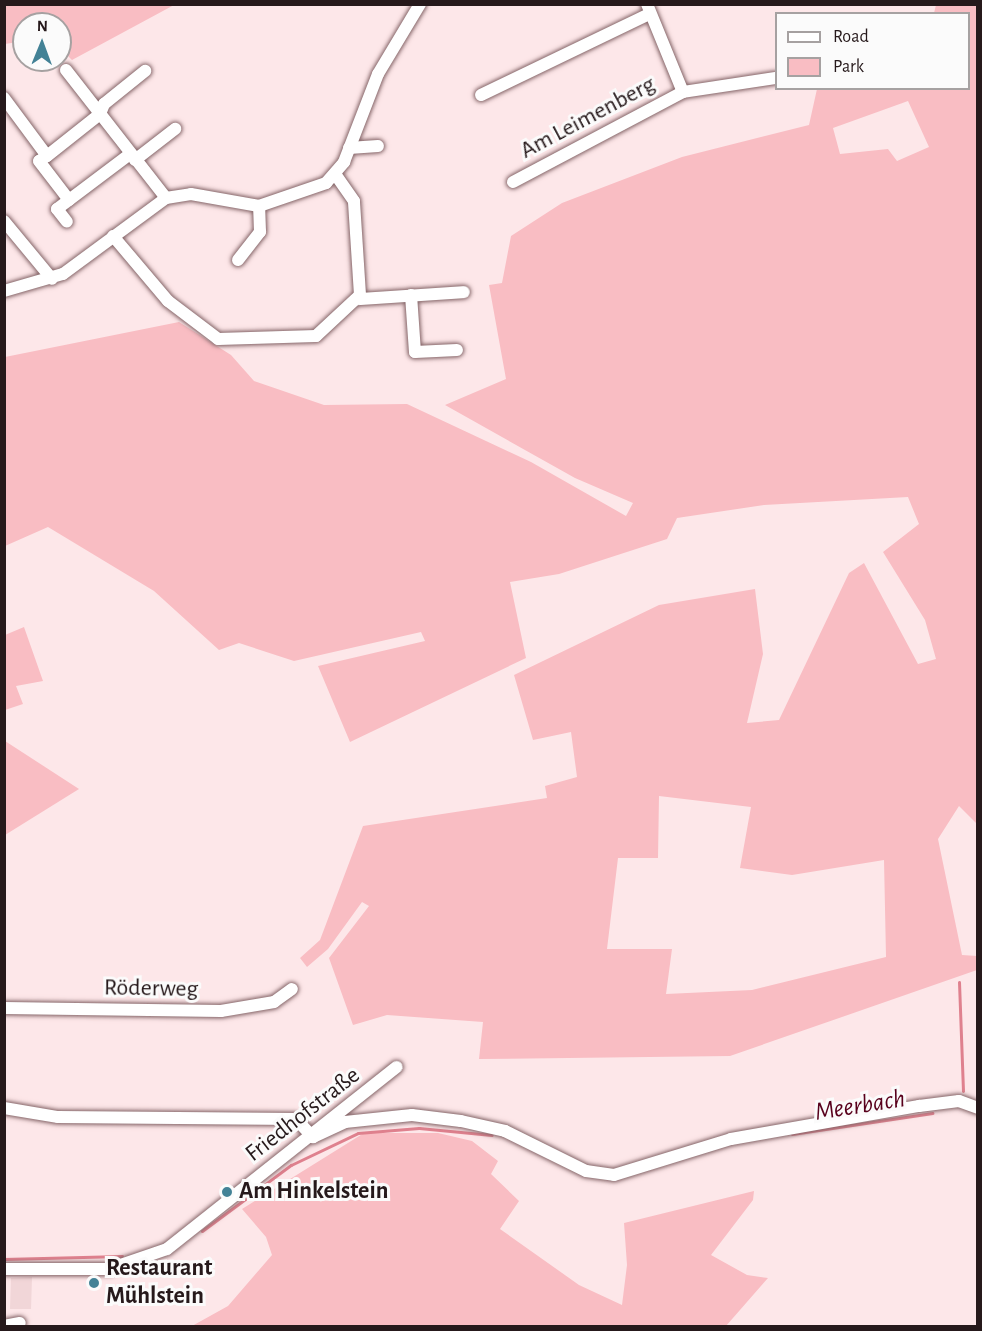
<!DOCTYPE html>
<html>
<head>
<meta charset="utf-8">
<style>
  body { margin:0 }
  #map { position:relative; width:982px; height:1331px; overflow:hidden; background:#fde7e9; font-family:"Alegreya Sans",sans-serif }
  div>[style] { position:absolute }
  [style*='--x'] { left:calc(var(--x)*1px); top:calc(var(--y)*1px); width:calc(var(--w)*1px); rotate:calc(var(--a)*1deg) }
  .built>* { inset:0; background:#f1d6d8 }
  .green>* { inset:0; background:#f9bdc3 }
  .stream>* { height:3px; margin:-1.5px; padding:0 1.5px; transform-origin:1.5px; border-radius:1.5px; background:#df818e }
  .roads { filter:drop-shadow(0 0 2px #856568) drop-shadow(0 0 2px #856568) }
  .minor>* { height:12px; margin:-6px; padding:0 6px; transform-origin:6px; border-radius:6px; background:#fff }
  .dots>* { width:16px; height:16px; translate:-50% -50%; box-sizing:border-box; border:3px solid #fbfbfb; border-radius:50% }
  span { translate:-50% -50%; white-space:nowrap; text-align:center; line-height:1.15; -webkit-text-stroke:6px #fbfbfb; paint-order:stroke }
  .street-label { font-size:24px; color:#26191b }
  .poi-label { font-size:24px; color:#26191b; font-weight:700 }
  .left { translate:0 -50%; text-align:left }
  .water-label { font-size:26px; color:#58001c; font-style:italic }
  .frame { position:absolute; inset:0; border:6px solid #26191b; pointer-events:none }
  .legend { position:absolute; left:775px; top:12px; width:195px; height:78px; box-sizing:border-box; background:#fbfbfb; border:2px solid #a6a1a1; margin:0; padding:8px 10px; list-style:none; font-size:18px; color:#26191b }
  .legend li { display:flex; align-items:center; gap:12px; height:30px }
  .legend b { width:30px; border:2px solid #a6a1a1 }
  .north { position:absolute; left:12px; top:12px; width:60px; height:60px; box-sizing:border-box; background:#fbfbfb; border:2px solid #a6a1a1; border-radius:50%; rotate:1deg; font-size:16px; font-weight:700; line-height:24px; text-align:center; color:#26191b }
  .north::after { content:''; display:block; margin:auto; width:21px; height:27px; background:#438296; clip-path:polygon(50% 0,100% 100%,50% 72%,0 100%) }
</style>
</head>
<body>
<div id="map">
  <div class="built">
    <i style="clip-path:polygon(32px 1277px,31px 1309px,10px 1309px,11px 1278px)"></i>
  </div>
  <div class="green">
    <i style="clip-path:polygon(4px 5px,174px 5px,72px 60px,60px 48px,60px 24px,24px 24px,24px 41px,5px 44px)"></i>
    <i style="clip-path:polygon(evenodd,936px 5px,978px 5px,978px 825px,959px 806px,938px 839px,962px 955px,977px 956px,977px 970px,730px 1056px,479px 1059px,483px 1022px,387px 1015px,353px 1025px,329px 958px,369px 906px,362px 902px,328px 949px,307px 967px,300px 958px,320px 940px,363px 826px,547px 798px,545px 786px,577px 777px,571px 732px,533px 740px,514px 675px,659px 605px,755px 589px,763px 654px,747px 723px,779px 720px,849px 573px,864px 563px,918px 664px,936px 659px,925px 620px,883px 552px,919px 524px,908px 497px,764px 505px,677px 518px,667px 539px,559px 574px,510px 582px,526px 658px,350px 742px,318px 666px,425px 641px,421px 632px,294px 661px,239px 643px,219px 650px,154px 591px,48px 527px,5px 546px,5px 357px,179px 322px,231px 355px,254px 381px,324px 405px,407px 404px,531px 462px,626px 516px,633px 503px,575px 478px,445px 405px,506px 379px,489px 285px,502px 283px,511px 236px,562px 203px,682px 157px,809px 125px,817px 89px,968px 88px,968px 14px,934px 13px,936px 5px,908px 101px,929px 147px,897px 161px,888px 149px,840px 154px,833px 128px,908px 101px,936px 5px,659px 796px,751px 807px,740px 868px,792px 875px,884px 860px,886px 957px,752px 990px,666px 994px,672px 949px,607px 949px,618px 858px,658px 858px,659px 796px)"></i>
    <i style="clip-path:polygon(24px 627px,43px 681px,16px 686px,23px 704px,5px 710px,5px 635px)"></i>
    <i style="clip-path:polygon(5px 741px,79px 789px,5px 835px,4px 835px)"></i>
    <i style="clip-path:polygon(364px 1133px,438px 1133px,472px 1141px,498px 1161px,491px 1174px,519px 1201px,500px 1229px,579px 1285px,622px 1305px,627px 1265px,624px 1223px,754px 1191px,753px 1200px,711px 1255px,747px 1275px,768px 1278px,726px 1326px,192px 1326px,228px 1306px,272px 1255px,266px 1237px,242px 1209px)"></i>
  </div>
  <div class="stream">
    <i style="--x:959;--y:982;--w:109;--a:87.9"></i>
    <i style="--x:792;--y:1134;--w:142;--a:-8.5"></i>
    <i style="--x:202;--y:1231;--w:111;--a:-36.6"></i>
    <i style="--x:291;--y:1165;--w:74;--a:-25.5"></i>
    <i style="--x:358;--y:1133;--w:61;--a:-4.7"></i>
    <i style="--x:419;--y:1128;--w:73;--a:5.5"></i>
    <i style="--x:4;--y:1259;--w:118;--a:-1.5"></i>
  </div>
  <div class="roads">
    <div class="minor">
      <i style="--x:647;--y:4;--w:95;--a:67.8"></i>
      <i style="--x:66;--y:70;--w:162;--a:52"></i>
      <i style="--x:481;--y:95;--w:187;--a:-25.7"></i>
      <i style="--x:4;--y:98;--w:72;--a:53.4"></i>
      <i style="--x:47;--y:156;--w:9;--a:148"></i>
      <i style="--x:39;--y:161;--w:49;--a:52.4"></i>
      <i style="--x:69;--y:200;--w:15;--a:143"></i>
      <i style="--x:57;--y:209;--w:16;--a:52"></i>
      <i style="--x:100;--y:114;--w:11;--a:-68"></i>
      <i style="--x:104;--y:104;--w:53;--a:-38.8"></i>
      <i style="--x:349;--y:148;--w:29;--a:-4"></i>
      <i style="--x:47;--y:156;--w:68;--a:-38.4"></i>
      <i style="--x:135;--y:160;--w:51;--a:-37.8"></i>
      <i style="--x:513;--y:182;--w:192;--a:-27.9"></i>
      <i style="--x:683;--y:92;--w:94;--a:-8.6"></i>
      <i style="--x:69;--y:200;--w:76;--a:-37"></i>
      <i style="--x:4;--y:221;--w:75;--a:50.4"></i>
      <i style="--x:113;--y:236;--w:85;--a:49.8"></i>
      <i style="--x:168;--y:301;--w:63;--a:37.2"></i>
      <i style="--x:218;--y:339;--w:98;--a:-1.8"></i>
      <i style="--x:316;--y:336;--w:60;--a:-43"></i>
      <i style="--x:360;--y:295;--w:94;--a:-93.7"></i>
      <i style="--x:354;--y:201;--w:32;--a:-125"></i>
      <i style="--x:238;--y:260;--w:36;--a:-52"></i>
      <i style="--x:260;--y:232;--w:26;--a:-92"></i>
      <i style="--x:4;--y:291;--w:61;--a:-16.1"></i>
      <i style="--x:63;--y:274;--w:128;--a:-36.4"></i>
      <i style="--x:166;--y:198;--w:25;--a:-9"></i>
      <i style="--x:191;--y:194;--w:69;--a:10"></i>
      <i style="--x:259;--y:206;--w:71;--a:-18.9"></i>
      <i style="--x:326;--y:183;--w:28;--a:-49"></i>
      <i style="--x:344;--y:162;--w:94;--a:-68.9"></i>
      <i style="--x:378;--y:74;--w:82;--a:-59"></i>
      <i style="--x:411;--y:295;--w:57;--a:86"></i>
      <i style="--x:415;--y:352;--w:42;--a:-2.7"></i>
      <i style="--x:359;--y:299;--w:105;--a:-3.8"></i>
      <i style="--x:4;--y:1008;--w:217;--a:0.8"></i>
      <i style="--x:221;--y:1011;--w:54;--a:-9.6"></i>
      <i style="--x:274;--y:1002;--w:22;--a:-36"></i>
      <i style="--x:4;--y:1108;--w:55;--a:9.5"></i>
      <i style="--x:58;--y:1117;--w:238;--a:0.5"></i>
      <i style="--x:296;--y:1119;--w:25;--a:47"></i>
      <i style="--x:313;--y:1137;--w:35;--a:-25"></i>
      <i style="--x:345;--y:1122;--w:67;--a:-6"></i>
      <i style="--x:412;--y:1115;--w:49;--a:7"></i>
      <i style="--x:461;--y:1121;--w:45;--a:12.8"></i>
      <i style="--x:505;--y:1131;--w:90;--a:26.3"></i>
      <i style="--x:586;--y:1171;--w:28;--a:8"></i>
      <i style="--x:614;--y:1175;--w:122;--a:-17.1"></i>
      <i style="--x:731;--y:1139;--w:191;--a:-10"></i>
      <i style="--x:919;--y:1106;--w:40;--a:-7.1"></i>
      <i style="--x:959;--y:1101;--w:20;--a:20"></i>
      <i style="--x:4;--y:1269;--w:105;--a:0"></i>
      <i style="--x:109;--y:1269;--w:61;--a:-19"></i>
      <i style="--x:167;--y:1249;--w:293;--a:-38.4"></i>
      <i style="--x:4;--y:1326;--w:16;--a:-11"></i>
    </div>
  </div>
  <div class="dots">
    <i style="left:227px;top:1192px;background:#438296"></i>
    <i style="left:94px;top:1283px;background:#438296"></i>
  </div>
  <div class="street-label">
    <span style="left:588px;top:118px;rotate:-28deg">Am Leimenberg</span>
    <span style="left:151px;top:989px;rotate:1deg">Röderweg</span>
    <span style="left:303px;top:1115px;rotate:-38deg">Friedhofstraße</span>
  </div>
  <div class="poi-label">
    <span class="left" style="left:239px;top:1192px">Am Hinkelstein</span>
    <span class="left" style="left:106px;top:1283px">Restaurant<br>Mühlstein</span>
  </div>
  <div class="water-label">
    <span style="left:860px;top:1106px;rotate:-9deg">Meerbach</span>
  </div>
  <div class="frame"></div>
  <ul class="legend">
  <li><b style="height:8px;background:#fff"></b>Road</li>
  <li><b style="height:16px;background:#f9bdc3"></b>Park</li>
  </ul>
  <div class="north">N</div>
</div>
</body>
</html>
